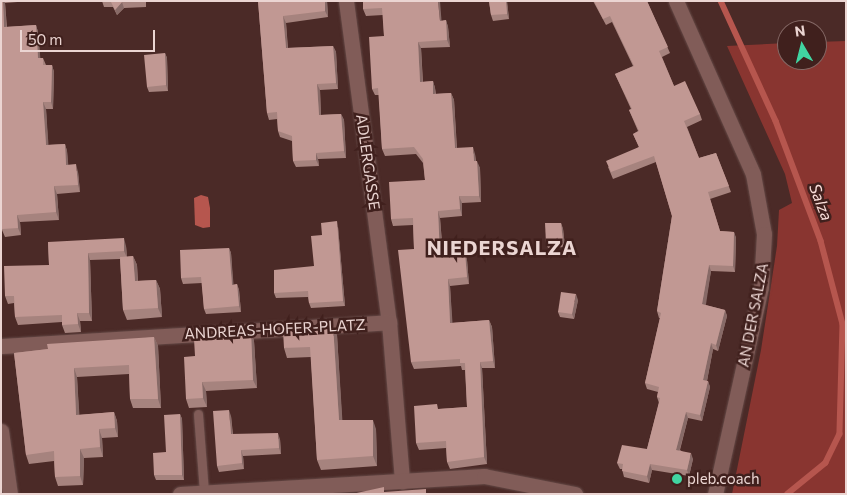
<!DOCTYPE html>
<html>
<head>
<meta charset="utf-8">
<style>
  body { margin:0 }
  #map { position:relative; width:847px; height:495px; overflow:hidden; background:#4b2a27; font-family:Commissioner,sans-serif }
  div>[style] { position:absolute }
  [style*='--x'] { left:calc(var(--x)*1px); top:calc(var(--y)*1px); width:calc(var(--w)*1px); rotate:calc(var(--a)*1deg) }
  .green>* { inset:0; background:#893530 }
  .water>* { inset:0; background:#b6564e }
  .stream>* { height:5.5px; margin:-2.75px; padding:0 2.75px; transform-origin:2.75px; border-radius:2.75px; background:#b6564e }
  .roads { filter:drop-shadow(0 0 1px #644946) drop-shadow(0 0 1px #644946) }
  .service>* { height:9px; margin:-4.5px; padding:0 4.5px; transform-origin:4.5px; border-radius:4.5px; background:#815c58 }
  .minor>* { height:15px; margin:-7.5px; padding:0 7.5px; transform-origin:7.5px; border-radius:7.5px; background:#815c58 }
  .wall>* { inset:0; background:#a6837e }
  .shaded-wall>* { inset:0; background:#876a67 }
  .building>* { inset:0; background:#c19893 }
  .dots>* { width:14px; height:14px; translate:-50% -50%; box-sizing:border-box; border:2px solid #40201d; border-radius:50% }
  span { translate:-50% -50%; white-space:nowrap; text-align:center; line-height:1.15; -webkit-text-stroke:5px #40201d; paint-order:stroke }
  .street-label { font-size:15px; color:#ebd5d2 }
  .poi-label { font-size:15px; color:#ebd5d2 }
  .left { translate:0 -50%; text-align:left }
  .water-label { font-size:16px; color:#f9ddd9; font-style:italic }
  .district-label { font-size:20px; color:#ebd5d2; font-weight:700; letter-spacing:1px }
  .frame { position:absolute; inset:0; border:2px solid #ebd5d2; pointer-events:none }
  .north { position:absolute; left:777px; top:20px; width:50px; height:50px; box-sizing:border-box; background:#40201d; border:1px solid #846865; border-radius:50%; rotate:352deg; font-size:14px; font-weight:700; line-height:20px; text-align:center; color:#ebd5d2 }
  .north::after { content:''; display:block; margin:auto; width:18px; height:22px; background:#41d4a1; clip-path:polygon(50% 0,100% 100%,50% 72%,0 100%) }
  .scale { position:absolute; left:20px; top:30px; width:135px; height:22px; box-sizing:border-box; border:2px solid #ebd5d2; border-top:0; padding-left:6px; font-size:15px; line-height:18px; white-space:nowrap; color:#ebd5d2; -webkit-text-stroke:4px #40201d; paint-order:stroke }
</style>
</head>
<body>
<div id="map">
  <div class="green">
    <i style="clip-path:polygon(846px 41px,846px 494px,732px 494px,761px 350px,777px 246px,779px 210px,792px 203px,785px 174px,727px 46px,787px 43px,787px 60px,817px 60px,817px 42px)"></i>
  </div>
  <div class="water">
    <i style="clip-path:polygon(201px 195px,208px 197px,210px 208px,210px 227px,203px 228px,195px 225px,194px 198px)"></i>
  </div>
  <div class="stream">
    <i style="--x:721;--y:1;--w:132;--a:65.4"></i>
    <i style="--x:776;--y:121;--w:128;--a:69.4"></i>
    <i style="--x:821;--y:241;--w:86;--a:75.2"></i>
    <i style="--x:843;--y:324;--w:110;--a:91.6"></i>
    <i style="--x:840;--y:434;--w:32;--a:116"></i>
    <i style="--x:826;--y:463;--w:49;--a:140.8"></i>
  </div>
  <div class="roads">
    <div class="service">
      <i style="--x:198;--y:414;--w:78;--a:85.6"></i>
    </div>
    <div class="minor">
      <i style="--x:346;--y:1;--w:324;--a:82.4"></i>
      <i style="--x:389;--y:322;--w:160;--a:85.3"></i>
      <i style="--x:676;--y:1;--w:189;--a:66"></i>
      <i style="--x:753;--y:174;--w:61;--a:79.6"></i>
      <i style="--x:764;--y:234;--w:53;--a:93.2"></i>
      <i style="--x:761;--y:287;--w:212;--a:102.5"></i>
      <i style="--x:1;--y:346;--w:389;--a:-3.5"></i>
      <i style="--x:1;--y:431;--w:64;--a:81.9"></i>
      <i style="--x:180;--y:494;--w:305;--a:-3.4"></i>
      <i style="--x:484;--y:476;--w:93;--a:11.2"></i>
    </div>
  </div>
  <div class="wall">
    <i style="clip-path:polygon(1px 1px,30px 1px,5px 3px,7px 27px,36px 25px,38px 32px,40px 58px,43px 58px,46px 65px,52px 65px,54px 72px,53px 109px,46px 109px,48px 145px,65px 144px,67px 151px,68px 165px,78px 172px,80px 192px,57px 194px,59px 220px,20px 222px,21px 235px,5px 237px,2px 230px,1px 230px)"></i>
    <i style="clip-path:polygon(102px 1px,146px 1px,146px 7px,124px 8px,117px 15px,113px 7px,104px 7px)"></i>
    <i style="clip-path:polygon(258px 1px,327px 1px,328px 17px,286px 23px,288px 48px,333px 46px,336px 52px,338px 89px,320px 90px,321px 115px,341px 114px,344px 120px,346px 158px,318px 159px,319px 166px,296px 167px,293px 161px,292px 141px,280px 137px,278px 131px,277px 119px,269px 120px,267px 113px)"></i>
    <i style="clip-path:polygon(363px 1px,442px 21px,446px 20px,448px 27px,450px 47px,421px 48px,423px 82px,433px 81px,435px 88px,436px 94px,451px 93px,454px 100px,457px 148px,475px 154px,476px 161px,480px 168px,481px 202px,462px 203px,462px 216px,440px 218px,443px 254px,465px 253px,467px 260px,469px 284px,450px 286px,452px 323px,489px 320px,492px 327px,495px 368px,482px 368px,487px 464px,450px 469px,447px 462px,446px 448px,419px 450px,416px 443px,439px 409px,467px 407px,465px 370px,462px 370px,461px 366px,414px 369px,411px 362px,414px 249px,413px 225px,393px 226px,391px 219px,425px 180px,423px 163px,416px 154px,385px 156px,382px 149px,379px 95px,375px 95px,372px 89px,384px 36px,383px 15px,366px 16px,363px 9px)"></i>
    <i style="clip-path:polygon(489px 1px,507px 1px,509px 19px,493px 21px,491px 15px)"></i>
    <i style="clip-path:polygon(593px 1px,647px 1px,670px 53px,662px 57px,674px 86px,700px 114px,702px 120px,687px 127px,699px 158px,716px 153px,731px 192px,710px 199px,720px 231px,734px 232px,736px 238px,735px 272px,711px 271px,705px 305px,725px 310px,727px 316px,718px 351px,713px 349px,707px 381px,708px 381px,710px 387px,702px 421px,688px 418px,680px 450px,693px 459px,689px 476px,652px 470px,649px 483px,624px 477px,622px 469px,620px 469px,617px 463px,647px 449px,659px 403px,657px 397px,658px 392px,647px 389px,645px 383px,660px 318px,659px 318px,657px 311px,672px 216px,656px 162px,613px 179px,608px 167px,639px 147px,633px 134px,638px 131px,629px 110px,631px 109px,615px 74px,633px 66px,612px 22px,606px 25px)"></i>
    <i style="clip-path:polygon(165px 53px,167px 58px,168px 91px,149px 92px,147px 87px)"></i>
    <i style="clip-path:polygon(561px 223px,563px 229px,565px 247px,548px 248px,546px 243px)"></i>
    <i style="clip-path:polygon(338px 227px,345px 306px,311px 308px,309px 303px,308px 297px,276px 298px,274px 293px,314px 266px,322px 235px)"></i>
    <i style="clip-path:polygon(48px 242px,126px 246px,127px 257px,133px 256px,137px 265px,138px 281px,156px 280px,160px 289px,162px 317px,127px 320px,123px 310px,120px 259px,90px 260px,92px 321px,80px 321px,81px 332px,65px 333px,62px 325px,62px 322px,18px 325px,15px 317px,14px 303px,8px 304px,5px 296px,49px 265px)"></i>
    <i style="clip-path:polygon(229px 248px,231px 253px,233px 285px,237px 284px,239px 290px,241px 312px,206px 314px,204px 309px,202px 283px,183px 284px,181px 278px)"></i>
    <i style="clip-path:polygon(578px 300px,574px 319px,560px 317px,558px 312px)"></i>
    <i style="clip-path:polygon(251px 332px,254px 341px,257px 388px,206px 391px,207px 407px,189px 408px,186px 399px,195px 356px,226px 338px)"></i>
    <i style="clip-path:polygon(337px 335px,342px 420px,376px 429px,377px 466px,321px 470px,317px 460px,311px 357px,287px 358px,284px 348px)"></i>
    <i style="clip-path:polygon(154px 337px,158px 346px,161px 408px,133px 408px,130px 399px,129px 374px,77px 377px,79px 415px,114px 412px,117px 421px,118px 437px,102px 438px,103px 457px,84px 458px,83px 485px,58px 486px,55px 477px,54px 461px,29px 464px,26px 455px,14px 353px)"></i>
    <i style="clip-path:polygon(180px 414px,182px 419px,184px 480px,156px 480px,154px 475px,166px 452px)"></i>
    <i style="clip-path:polygon(231px 416px,233px 434px,280px 439px,281px 454px,243px 456px,244px 469px,219px 472px,217px 466px)"></i>
  </div>
  <div class="shaded-wall">
    <i style="clip-path:polygon(3px 1px,4px 1px,5px 3px,7px 35px,4px 27px)"></i>
    <i style="clip-path:polygon(325px 1px,327px 1px,328px 17px,325px 11px)"></i>
    <i style="clip-path:polygon(438px 1px,440px 1px,442px 27px,440px 21px)"></i>
    <i style="clip-path:polygon(506px 1px,507px 1px,507px 3px,509px 19px,507px 14px)"></i>
    <i style="clip-path:polygon(122px 2px,124px 8px,117px 15px,115px 10px)"></i>
    <i style="clip-path:polygon(283px 16px,286px 23px,288px 55px,286px 48px)"></i>
    <i style="clip-path:polygon(446px 20px,448px 27px,450px 47px,447px 40px)"></i>
    <i style="clip-path:polygon(36px 25px,38px 32px,41px 65px,38px 58px)"></i>
    <i style="clip-path:polygon(418px 42px,421px 48px,423px 89px,420px 82px)"></i>
    <i style="clip-path:polygon(333px 46px,336px 52px,338px 89px,336px 83px)"></i>
    <i style="clip-path:polygon(165px 53px,167px 58px,168px 91px,166px 85px)"></i>
    <i style="clip-path:polygon(52px 65px,54px 72px,53px 109px,51px 102px)"></i>
    <i style="clip-path:polygon(433px 81px,435px 88px,436px 101px,433px 94px)"></i>
    <i style="clip-path:polygon(317px 84px,320px 90px,321px 121px,319px 115px)"></i>
    <i style="clip-path:polygon(451px 93px,454px 100px,457px 155px,455px 148px)"></i>
    <i style="clip-path:polygon(43px 102px,46px 109px,49px 152px,46px 145px)"></i>
    <i style="clip-path:polygon(341px 114px,344px 120px,346px 158px,344px 151px)"></i>
    <i style="clip-path:polygon(65px 144px,67px 151px,69px 172px,66px 165px)"></i>
    <i style="clip-path:polygon(473px 147px,475px 154px,476px 168px,474px 161px)"></i>
    <i style="clip-path:polygon(316px 153px,318px 159px,319px 166px,316px 160px)"></i>
    <i style="clip-path:polygon(477px 161px,480px 168px,481px 202px,479px 196px)"></i>
    <i style="clip-path:polygon(76px 164px,78px 172px,80px 192px,78px 185px)"></i>
    <i style="clip-path:polygon(54px 186px,57px 194px,59px 220px,56px 212px)"></i>
    <i style="clip-path:polygon(459px 196px,462px 203px,462px 216px,460px 209px)"></i>
    <i style="clip-path:polygon(438px 211px,440px 218px,443px 261px,440px 255px)"></i>
    <i style="clip-path:polygon(17px 215px,20px 222px,21px 235px,18px 228px)"></i>
    <i style="clip-path:polygon(337px 221px,338px 227px,345px 306px,343px 301px)"></i>
    <i style="clip-path:polygon(561px 223px,563px 229px,565px 247px,563px 241px)"></i>
    <i style="clip-path:polygon(734px 232px,736px 238px,735px 272px,733px 266px)"></i>
    <i style="clip-path:polygon(124px 238px,126px 246px,127px 258px,124px 251px)"></i>
    <i style="clip-path:polygon(229px 248px,231px 253px,234px 290px,232px 285px)"></i>
    <i style="clip-path:polygon(88px 253px,90px 260px,92px 321px,89px 313px)"></i>
    <i style="clip-path:polygon(465px 253px,467px 260px,469px 284px,467px 277px)"></i>
    <i style="clip-path:polygon(133px 256px,137px 265px,138px 290px,135px 281px)"></i>
    <i style="clip-path:polygon(709px 265px,711px 271px,705px 311px,702px 304px)"></i>
    <i style="clip-path:polygon(448px 279px,450px 286px,453px 330px,450px 323px)"></i>
    <i style="clip-path:polygon(156px 280px,160px 289px,162px 317px,158px 308px)"></i>
    <i style="clip-path:polygon(237px 284px,239px 290px,241px 312px,239px 306px)"></i>
    <i style="clip-path:polygon(576px 294px,578px 300px,574px 319px,572px 314px)"></i>
    <i style="clip-path:polygon(725px 310px,727px 316px,718px 351px,716px 345px)"></i>
    <i style="clip-path:polygon(77px 313px,80px 321px,81px 332px,78px 324px)"></i>
    <i style="clip-path:polygon(489px 320px,492px 327px,495px 368px,493px 361px)"></i>
    <i style="clip-path:polygon(333px 325px,337px 335px,343px 430px,339px 420px)"></i>
    <i style="clip-path:polygon(251px 332px,254px 341px,257px 388px,253px 380px)"></i>
    <i style="clip-path:polygon(154px 337px,158px 346px,161px 408px,158px 399px)"></i>
    <i style="clip-path:polygon(711px 343px,713px 349px,706px 386px,703px 380px)"></i>
    <i style="clip-path:polygon(480px 362px,482px 368px,487px 464px,484px 457px)"></i>
    <i style="clip-path:polygon(74px 368px,77px 377px,80px 424px,76px 415px)"></i>
    <i style="clip-path:polygon(708px 381px,710px 387px,702px 421px,700px 415px)"></i>
    <i style="clip-path:polygon(202px 382px,206px 391px,207px 407px,203px 398px)"></i>
    <i style="clip-path:polygon(229px 410px,231px 416px,233px 441px,231px 434px)"></i>
    <i style="clip-path:polygon(114px 412px,117px 421px,118px 437px,115px 428px)"></i>
    <i style="clip-path:polygon(686px 412px,688px 418px,678px 456px,676px 450px)"></i>
    <i style="clip-path:polygon(180px 414px,182px 419px,184px 480px,182px 475px)"></i>
    <i style="clip-path:polygon(373px 420px,376px 429px,377px 466px,373px 456px)"></i>
    <i style="clip-path:polygon(99px 429px,102px 438px,103px 457px,100px 447px)"></i>
    <i style="clip-path:polygon(278px 433px,280px 439px,281px 454px,279px 448px)"></i>
    <i style="clip-path:polygon(80px 449px,84px 458px,83px 485px,80px 476px)"></i>
    <i style="clip-path:polygon(241px 450px,243px 456px,244px 469px,242px 463px)"></i>
    <i style="clip-path:polygon(691px 453px,693px 459px,689px 476px,687px 470px)"></i>
    <i style="clip-path:polygon(650px 464px,652px 470px,649px 483px,647px 476px)"></i>
  </div>
  <div class="building">
    <i style="clip-path:polygon(1px 1px,3px 1px,4px 27px,36px 25px,38px 58px,43px 58px,43px 65px,52px 65px,51px 102px,43px 102px,46px 145px,65px 144px,66px 165px,76px 164px,78px 185px,54px 186px,56px 212px,17px 215px,18px 228px,2px 229px,1px 223px)"></i>
    <i style="clip-path:polygon(102px 1px,144px 1px,144px 2px,122px 2px,115px 10px,111px 2px)"></i>
    <i style="clip-path:polygon(258px 1px,325px 1px,325px 11px,283px 16px,286px 48px,333px 46px,336px 83px,317px 84px,319px 115px,341px 114px,344px 151px,316px 153px,316px 160px,293px 161px,292px 136px,278px 131px,277px 112px,267px 113px)"></i>
    <i style="clip-path:polygon(363px 1px,438px 1px,440px 21px,446px 20px,447px 40px,418px 42px,420px 82px,433px 81px,433px 94px,451px 93px,455px 148px,473px 147px,474px 161px,477px 161px,479px 196px,459px 196px,460px 209px,438px 211px,440px 255px,465px 253px,467px 277px,448px 279px,450px 323px,489px 320px,493px 361px,480px 362px,484px 457px,447px 462px,446px 441px,416px 443px,414px 406px,437px 404px,438px 409px,467px 407px,465px 363px,460px 363px,460px 359px,411px 362px,398px 250px,414px 249px,413px 218px,391px 219px,389px 182px,425px 180px,423px 159px,414px 147px,382px 149px,378px 88px,372px 89px,369px 37px,384px 36px,382px 8px,363px 9px)"></i>
    <i style="clip-path:polygon(489px 1px,506px 1px,507px 14px,491px 15px)"></i>
    <i style="clip-path:polygon(594px 1px,647px 1px,668px 47px,659px 51px,674px 86px,685px 81px,700px 114px,684px 121px,699px 158px,716px 153px,729px 186px,708px 192px,720px 231px,734px 232px,733px 266px,709px 265px,702px 304px,725px 310px,716px 345px,711px 343px,703px 380px,708px 381px,700px 415px,686px 412px,676px 450px,691px 453px,687px 470px,650px 464px,647px 476px,622px 471px,623px 464px,617px 463px,622px 445px,647px 449px,660px 398px,657px 397px,659px 387px,645px 383px,661px 313px,657px 311px,672px 216px,654px 156px,611px 172px,606px 161px,639px 147px,633px 134px,639px 131px,629px 110px,632px 109px,615px 74px,634px 66px,610px 16px,603px 19px)"></i>
    <i style="clip-path:polygon(165px 53px,166px 85px,147px 87px,144px 55px)"></i>
    <i style="clip-path:polygon(337px 221px,343px 301px,309px 303px,308px 291px,274px 293px,274px 270px,314px 266px,311px 236px,322px 235px,321px 223px)"></i>
    <i style="clip-path:polygon(545px 223px,561px 223px,563px 241px,546px 243px)"></i>
    <i style="clip-path:polygon(124px 238px,124px 251px,88px 253px,89px 313px,77px 313px,78px 324px,62px 325px,62px 315px,15px 317px,14px 296px,5px 296px,4px 266px,49px 265px,48px 242px)"></i>
    <i style="clip-path:polygon(229px 248px,232px 285px,237px 284px,239px 306px,204px 309px,201px 277px,181px 278px,180px 250px)"></i>
    <i style="clip-path:polygon(133px 256px,135px 281px,156px 280px,158px 308px,123px 310px,120px 257px)"></i>
    <i style="clip-path:polygon(561px 292px,576px 294px,572px 314px,558px 312px)"></i>
    <i style="clip-path:polygon(333px 325px,339px 420px,373px 420px,373px 456px,317px 460px,310px 347px,284px 348px,283px 331px)"></i>
    <i style="clip-path:polygon(251px 332px,253px 380px,202px 382px,203px 398px,186px 399px,184px 357px,195px 356px,194px 339px,226px 338px,226px 333px)"></i>
    <i style="clip-path:polygon(154px 337px,158px 399px,130px 399px,129px 365px,74px 368px,76px 415px,114px 412px,115px 428px,99px 429px,100px 447px,80px 449px,80px 476px,55px 477px,54px 451px,26px 455px,14px 353px,48px 349px,47px 344px)"></i>
    <i style="clip-path:polygon(229px 410px,231px 434px,278px 433px,279px 448px,241px 450px,242px 463px,217px 466px,213px 411px)"></i>
    <i style="clip-path:polygon(180px 414px,182px 475px,154px 475px,153px 453px,166px 452px,164px 415px)"></i>
    <i style="clip-path:polygon(384px 487px,384px 492px,426px 489px,426px 494px,352px 494px)"></i>
  </div>
  <div class="dots">
    <i style="left:677px;top:479px;background:#41d4a1"></i>
  </div>
  <div class="street-label">
    <span style="left:368px;top:162px;rotate:82deg">ADLERGASSE</span>
    <span style="left:753px;top:315px;rotate:-79deg">AN DER SALZA</span>
    <span style="left:275px;top:329px;rotate:-3deg">ANDREAS-HOFER-PLATZ</span>
  </div>
  <div class="poi-label">
    <span class="left" style="left:687px;top:479px">pleb.coach</span>
  </div>
  <div class="water-label">
    <span style="left:821px;top:202px;rotate:69deg">Salza</span>
  </div>
  <div class="district-label">
    <span style="left:502px;top:247px">NIEDERSALZA</span>
  </div>
  <div class="frame"></div>
  <div class="north">N</div>
  <div class="scale">50 m</div>
</div>
</body>
</html>
